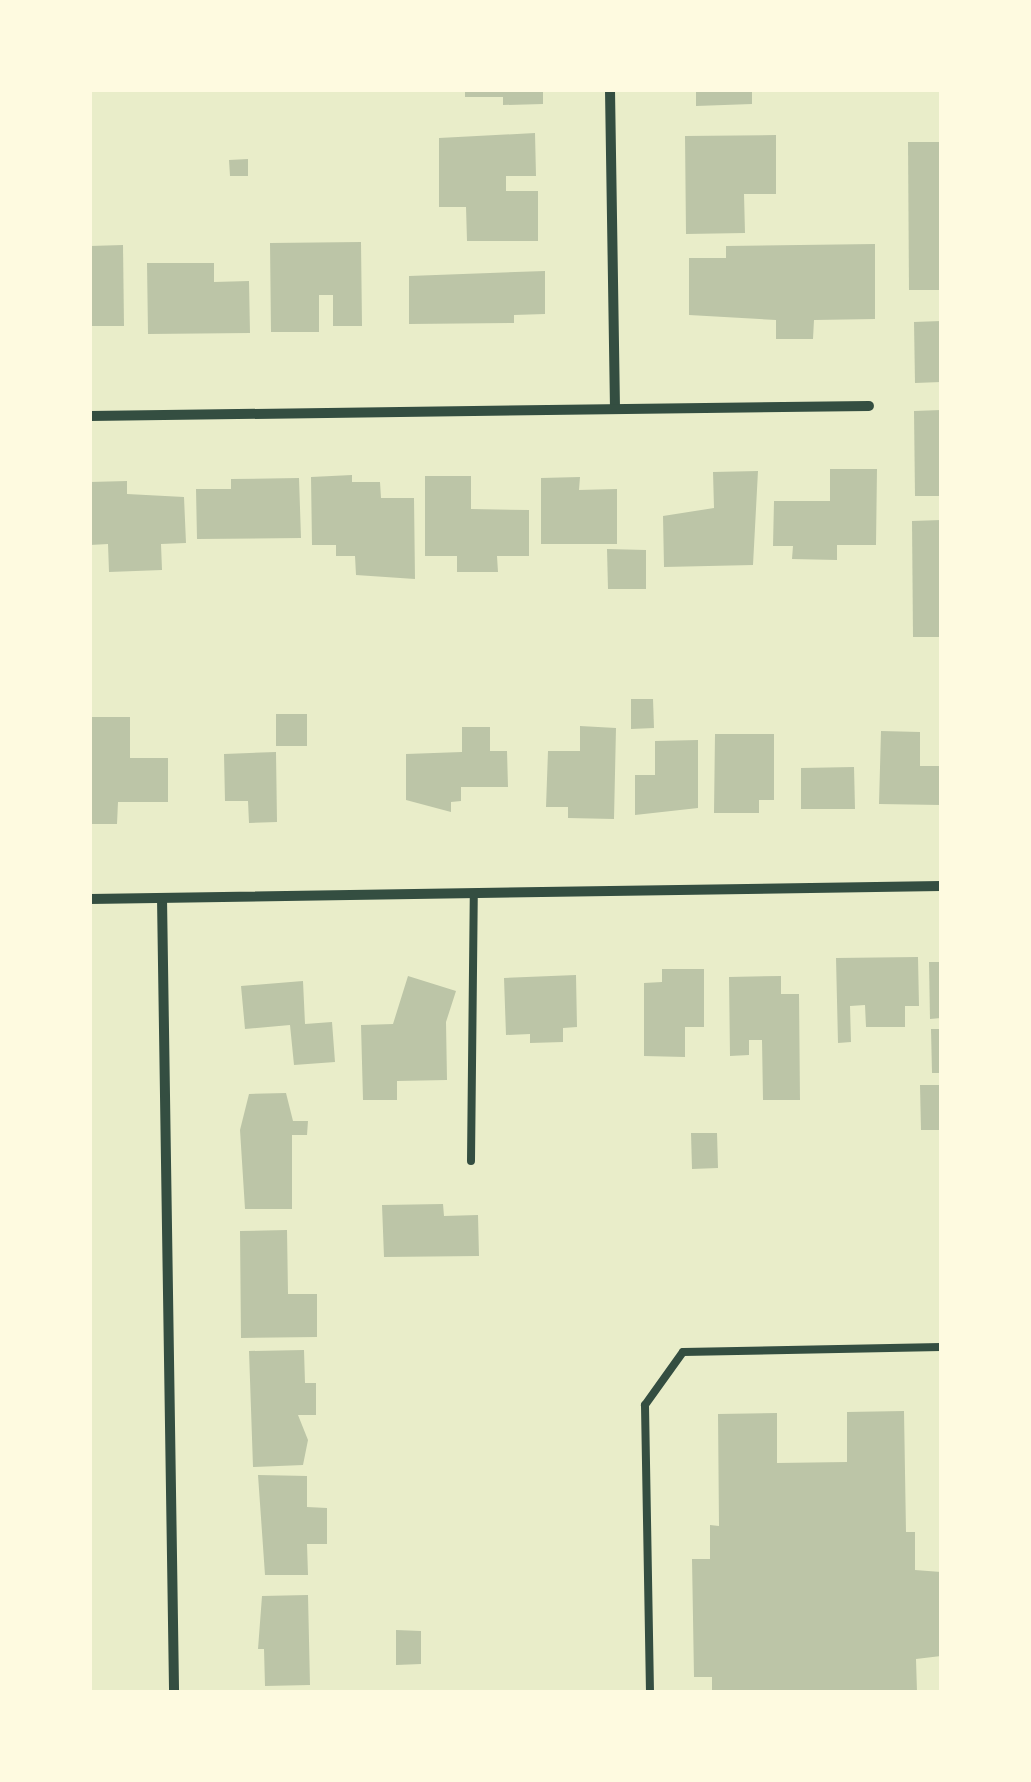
<!DOCTYPE html>
<html>
<head>
<meta charset="utf-8">
<style>
  body { margin:0 }
  #map { position:relative; width:1031px; height:1782px; overflow:hidden; background:#e9edc9; font-family:"Archivo Narrow",sans-serif }
  div>[style] { position:absolute }
  [style*='--x'] { left:calc(var(--x)*1px); top:calc(var(--y)*1px); width:calc(var(--w)*1px); rotate:calc(var(--a)*1deg) }
  .building>* { inset:0; background:#bcc5a7 }
  .service>* { height:8px; margin:-4px; padding:0 4px; transform-origin:4px; border-radius:4px; background:#344e41 }
  .minor>* { height:10px; margin:-5px; padding:0 5px; transform-origin:5px; border-radius:5px; background:#344e41 }
  span { translate:-50% -50%; white-space:nowrap; text-align:center; line-height:1.15; -webkit-text-stroke:9px #fefae0; paint-order:stroke }
  .frame { position:absolute; inset:0; border:92px solid #fefae0; pointer-events:none }
</style>
</head>
<body>
<div id="map">
  <div class="building">
    <i style="clip-path:polygon(465px 90px,543px 90px,543px 104px,503px 105px,503px 97px,465px 97px)"></i>
    <i style="clip-path:polygon(696px 90px,752px 90px,752px 104px,696px 106px)"></i>
    <i style="clip-path:polygon(535px 133px,536px 176px,506px 176px,506px 191px,538px 191px,538px 241px,467px 241px,466px 207px,439px 207px,439px 138px)"></i>
    <i style="clip-path:polygon(776px 135px,776px 194px,744px 194px,745px 233px,686px 234px,685px 136px)"></i>
    <i style="clip-path:polygon(908px 142px,941px 142px,941px 290px,909px 290px)"></i>
    <i style="clip-path:polygon(248px 159px,248px 176px,230px 176px,229px 160px)"></i>
    <i style="clip-path:polygon(361px 242px,362px 326px,333px 326px,333px 295px,319px 295px,319px 332px,271px 332px,270px 243px)"></i>
    <i style="clip-path:polygon(875px 244px,875px 319px,814px 320px,813px 339px,776px 339px,776px 320px,689px 315px,689px 258px,726px 258px,726px 246px)"></i>
    <i style="clip-path:polygon(123px 245px,124px 326px,90px 326px,90px 246px)"></i>
    <i style="clip-path:polygon(147px 263px,214px 263px,214px 282px,249px 281px,250px 333px,148px 334px)"></i>
    <i style="clip-path:polygon(545px 271px,545px 314px,514px 315px,514px 323px,409px 324px,409px 276px)"></i>
    <i style="clip-path:polygon(941px 321px,941px 382px,915px 383px,914px 322px)"></i>
    <i style="clip-path:polygon(941px 410px,941px 496px,915px 496px,914px 411px)"></i>
    <i style="clip-path:polygon(830px 469px,877px 469px,876px 545px,837px 545px,837px 560px,792px 559px,793px 546px,773px 546px,774px 501px,830px 501px)"></i>
    <i style="clip-path:polygon(758px 471px,753px 565px,664px 567px,663px 516px,714px 508px,713px 472px)"></i>
    <i style="clip-path:polygon(352px 475px,352px 482px,380px 482px,381px 498px,414px 498px,415px 579px,356px 575px,355px 556px,336px 556px,336px 545px,312px 545px,311px 477px)"></i>
    <i style="clip-path:polygon(425px 476px,471px 476px,471px 509px,529px 510px,529px 556px,497px 556px,498px 572px,457px 572px,457px 556px,425px 556px)"></i>
    <i style="clip-path:polygon(580px 477px,579px 490px,617px 489px,617px 544px,541px 544px,541px 478px)"></i>
    <i style="clip-path:polygon(299px 478px,301px 538px,197px 539px,196px 489px,231px 489px,231px 479px)"></i>
    <i style="clip-path:polygon(127px 481px,127px 494px,184px 497px,186px 543px,161px 544px,162px 570px,109px 572px,108px 544px,90px 545px,90px 482px)"></i>
    <i style="clip-path:polygon(941px 520px,941px 637px,913px 637px,912px 521px)"></i>
    <i style="clip-path:polygon(607px 549px,646px 550px,646px 589px,608px 589px)"></i>
    <i style="clip-path:polygon(631px 699px,653px 699px,654px 728px,631px 729px)"></i>
    <i style="clip-path:polygon(276px 714px,307px 714px,307px 746px,276px 746px)"></i>
    <i style="clip-path:polygon(90px 717px,130px 717px,130px 758px,168px 758px,168px 802px,118px 802px,117px 824px,90px 824px)"></i>
    <i style="clip-path:polygon(580px 726px,616px 728px,614px 819px,568px 818px,568px 807px,546px 807px,548px 751px,580px 751px)"></i>
    <i style="clip-path:polygon(462px 727px,490px 727px,490px 751px,507px 751px,508px 787px,461px 787px,461px 801px,451px 802px,451px 812px,406px 800px,406px 754px,462px 752px)"></i>
    <i style="clip-path:polygon(881px 731px,920px 732px,920px 766px,941px 766px,941px 805px,879px 804px)"></i>
    <i style="clip-path:polygon(715px 734px,774px 734px,774px 800px,759px 800px,759px 813px,714px 813px)"></i>
    <i style="clip-path:polygon(698px 740px,698px 808px,635px 815px,635px 775px,655px 775px,655px 741px)"></i>
    <i style="clip-path:polygon(276px 752px,277px 822px,249px 823px,248px 801px,225px 801px,224px 754px)"></i>
    <i style="clip-path:polygon(854px 767px,855px 809px,801px 809px,801px 768px)"></i>
    <i style="clip-path:polygon(918px 957px,919px 1006px,905px 1006px,905px 1027px,866px 1027px,865px 1005px,850px 1006px,851px 1042px,838px 1043px,836px 958px)"></i>
    <i style="clip-path:polygon(929px 962px,941px 962px,941px 1018px,930px 1019px)"></i>
    <i style="clip-path:polygon(662px 969px,704px 969px,704px 1027px,685px 1027px,685px 1057px,644px 1056px,644px 983px,662px 982px)"></i>
    <i style="clip-path:polygon(576px 975px,577px 1027px,563px 1028px,563px 1042px,530px 1043px,530px 1034px,506px 1035px,504px 978px)"></i>
    <i style="clip-path:polygon(408px 976px,456px 991px,446px 1022px,447px 1080px,397px 1081px,397px 1100px,363px 1100px,361px 1025px,393px 1024px)"></i>
    <i style="clip-path:polygon(781px 976px,781px 994px,799px 994px,800px 1100px,763px 1100px,762px 1040px,749px 1040px,749px 1055px,730px 1056px,729px 977px)"></i>
    <i style="clip-path:polygon(303px 981px,305px 1024px,332px 1022px,335px 1062px,294px 1065px,290px 1025px,245px 1029px,241px 986px)"></i>
    <i style="clip-path:polygon(931px 1029px,941px 1029px,941px 1073px,932px 1073px)"></i>
    <i style="clip-path:polygon(920px 1085px,941px 1085px,941px 1130px,921px 1130px)"></i>
    <i style="clip-path:polygon(286px 1093px,293px 1121px,308px 1121px,307px 1135px,292px 1135px,292px 1209px,245px 1209px,240px 1130px,249px 1094px)"></i>
    <i style="clip-path:polygon(691px 1133px,717px 1133px,718px 1168px,692px 1169px)"></i>
    <i style="clip-path:polygon(443px 1204px,444px 1216px,478px 1215px,479px 1256px,384px 1257px,382px 1205px)"></i>
    <i style="clip-path:polygon(287px 1230px,288px 1294px,317px 1294px,317px 1337px,241px 1338px,240px 1231px)"></i>
    <i style="clip-path:polygon(304px 1350px,305px 1383px,316px 1383px,316px 1415px,298px 1415px,308px 1440px,303px 1465px,253px 1467px,249px 1351px)"></i>
    <i style="clip-path:polygon(904px 1411px,906px 1532px,915px 1532px,915px 1570px,941px 1572px,941px 1656px,916px 1659px,917px 1692px,712px 1692px,712px 1677px,694px 1677px,692px 1559px,710px 1559px,710px 1525px,719px 1526px,718px 1414px,777px 1413px,777px 1463px,847px 1462px,847px 1412px)"></i>
    <i style="clip-path:polygon(258px 1475px,307px 1476px,307px 1507px,327px 1508px,327px 1544px,307px 1544px,308px 1575px,265px 1575px)"></i>
    <i style="clip-path:polygon(308px 1595px,310px 1685px,265px 1686px,264px 1649px,258px 1649px,262px 1596px)"></i>
    <i style="clip-path:polygon(396px 1630px,421px 1631px,421px 1664px,396px 1665px)"></i>
  </div>
  <div class="service">
    <i style="--x:471;--y:1161;--w:268;--a:-89.4"></i>
    <i style="--x:650;--y:1692;--w:287;--a:-91"></i>
    <i style="--x:645;--y:1405;--w:65;--a:-54.4"></i>
    <i style="--x:683;--y:1352;--w:258;--a:-1.1"></i>
  </div>
  <div class="minor">
    <i style="--x:610;--y:90;--w:316;--a:89.1"></i>
    <i style="--x:90;--y:416;--w:779;--a:-0.74"></i>
    <i style="--x:162;--y:898;--w:794;--a:89.13"></i>
    <i style="--x:90;--y:899;--w:851;--a:-0.88"></i>
  </div>
  <div class="frame"></div>
</div>
</body>
</html>
